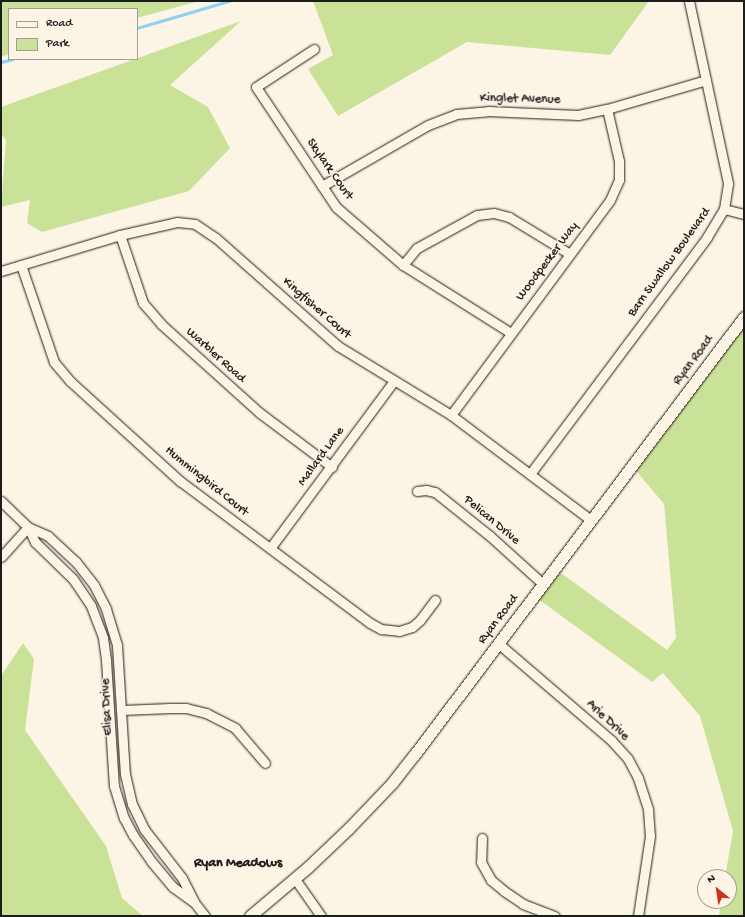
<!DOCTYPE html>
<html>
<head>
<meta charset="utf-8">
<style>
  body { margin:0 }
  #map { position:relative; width:745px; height:917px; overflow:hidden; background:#fcf5e5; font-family:"Gochi Hand",sans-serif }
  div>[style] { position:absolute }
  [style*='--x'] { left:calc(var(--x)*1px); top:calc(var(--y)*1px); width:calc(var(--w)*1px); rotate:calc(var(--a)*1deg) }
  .green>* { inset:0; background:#cae298 }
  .stream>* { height:2.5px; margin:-1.25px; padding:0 1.25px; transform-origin:1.25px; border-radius:1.25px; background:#90d1f1 }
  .roads { filter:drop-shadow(0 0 1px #1c1c1c) drop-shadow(0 0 1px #1c1c1c) }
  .minor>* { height:9px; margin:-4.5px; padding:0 4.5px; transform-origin:4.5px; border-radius:4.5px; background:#fcf5e5 }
  .tertiary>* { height:11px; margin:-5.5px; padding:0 5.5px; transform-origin:5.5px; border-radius:5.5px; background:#fcf5e5 }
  span { translate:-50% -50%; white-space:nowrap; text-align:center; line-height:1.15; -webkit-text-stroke:3px #fcf5e5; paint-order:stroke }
  .street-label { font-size:13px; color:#1c1c1c }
  .neighbourhood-label { font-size:14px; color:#1c1c1c; font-weight:700 }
  .frame { position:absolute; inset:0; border:2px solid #1c1c1c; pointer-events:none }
  .legend { position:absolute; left:8px; top:8px; width:130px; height:52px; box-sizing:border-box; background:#fcf5e5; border:1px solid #a29e95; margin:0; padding:5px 7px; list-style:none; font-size:12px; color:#1c1c1c }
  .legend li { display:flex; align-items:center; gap:8px; height:20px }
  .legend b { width:20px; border:1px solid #a29e95 }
  .north { position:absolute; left:697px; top:869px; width:40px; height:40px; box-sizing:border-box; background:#fcf5e5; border:1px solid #a29e95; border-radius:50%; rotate:330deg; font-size:11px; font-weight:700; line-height:16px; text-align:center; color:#1c1c1c }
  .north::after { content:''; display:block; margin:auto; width:14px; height:18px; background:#c8321e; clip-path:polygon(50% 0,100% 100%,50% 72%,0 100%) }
</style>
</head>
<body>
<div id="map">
  <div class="green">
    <i style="clip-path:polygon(1px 1px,199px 1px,137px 18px,137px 9px,9px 9px,9px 54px,1px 57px)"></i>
    <i style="clip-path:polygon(313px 1px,649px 1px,610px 55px,467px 42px,338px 116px,308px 69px,333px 55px)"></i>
    <i style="clip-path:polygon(241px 21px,170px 85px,208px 107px,230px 148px,189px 191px,42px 232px,27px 223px,30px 200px,1px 207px,6px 140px,1px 134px,1px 107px)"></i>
    <i style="clip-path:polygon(744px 317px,744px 916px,719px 916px,721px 901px,729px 901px,729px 877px,725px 877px,733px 831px,700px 716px,663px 673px,652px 682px,534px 596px,554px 568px,667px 650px,676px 638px,664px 504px,632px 466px)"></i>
    <i style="clip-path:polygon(23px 643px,34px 659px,25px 730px,106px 846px,122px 898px,143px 916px,1px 916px,1px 676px)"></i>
  </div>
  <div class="stream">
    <i style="--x:137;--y:28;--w:96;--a:-16.4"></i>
    <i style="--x:1;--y:62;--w:12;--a:-14"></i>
  </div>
  <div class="roads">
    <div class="minor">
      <i style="--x:314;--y:49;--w:69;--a:146.8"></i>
      <i style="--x:256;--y:87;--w:144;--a:56.3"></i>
      <i style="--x:336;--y:207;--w:89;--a:40.9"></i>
      <i style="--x:403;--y:265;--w:128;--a:32.2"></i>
      <i style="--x:322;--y:186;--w:122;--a:-29.9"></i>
      <i style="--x:428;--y:125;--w:30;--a:-21"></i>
      <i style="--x:456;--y:114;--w:32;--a:-5"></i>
      <i style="--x:488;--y:111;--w:90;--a:2.5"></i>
      <i style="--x:578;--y:115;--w:30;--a:-12"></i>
      <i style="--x:607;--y:109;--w:103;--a:-16.3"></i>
      <i style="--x:724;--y:209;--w:21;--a:14"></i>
      <i style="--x:120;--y:235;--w:72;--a:71.3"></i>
      <i style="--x:143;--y:303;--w:28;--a:49"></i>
      <i style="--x:161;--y:324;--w:133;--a:42"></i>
      <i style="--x:260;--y:413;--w:90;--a:36.9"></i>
      <i style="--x:21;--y:265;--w:102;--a:71.2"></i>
      <i style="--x:54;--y:362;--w:25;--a:50"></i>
      <i style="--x:70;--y:381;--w:149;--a:42.3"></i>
      <i style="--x:180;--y:481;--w:237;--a:36.8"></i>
      <i style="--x:370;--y:623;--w:13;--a:29"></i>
      <i style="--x:381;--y:629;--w:18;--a:6"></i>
      <i style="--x:399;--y:631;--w:14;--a:-17"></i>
      <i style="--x:412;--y:627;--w:11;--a:-41"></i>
      <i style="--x:420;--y:620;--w:25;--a:-53"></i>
      <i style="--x:403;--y:265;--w:22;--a:-51"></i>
      <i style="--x:417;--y:248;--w:68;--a:-28.8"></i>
      <i style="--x:477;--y:215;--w:17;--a:-7"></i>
      <i style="--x:494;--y:213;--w:16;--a:15"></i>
      <i style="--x:509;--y:217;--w:71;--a:31.2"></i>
      <i style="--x:1;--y:271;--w:124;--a:-16.8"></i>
      <i style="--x:120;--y:235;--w:58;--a:-12.8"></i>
      <i style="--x:177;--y:222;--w:18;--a:6"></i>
      <i style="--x:195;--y:224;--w:25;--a:34"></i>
      <i style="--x:216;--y:238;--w:163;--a:41.5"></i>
      <i style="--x:338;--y:346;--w:132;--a:31.4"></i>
      <i style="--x:451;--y:415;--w:175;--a:36.9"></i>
      <i style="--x:451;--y:415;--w:267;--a:-53.5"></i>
      <i style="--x:610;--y:200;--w:22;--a:-66"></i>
      <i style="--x:619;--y:180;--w:19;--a:-90"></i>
      <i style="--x:619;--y:161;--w:53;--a:-103"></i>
      <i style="--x:530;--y:474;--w:296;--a:-53.2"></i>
      <i style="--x:707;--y:237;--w:33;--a:-59"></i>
      <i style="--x:724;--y:209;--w:26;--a:-81"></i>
      <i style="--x:728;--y:183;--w:186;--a:-102.1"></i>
      <i style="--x:417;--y:491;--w:9;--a:-6"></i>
      <i style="--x:426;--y:490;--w:9;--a:13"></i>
      <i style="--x:435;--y:492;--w:70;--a:38.7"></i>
      <i style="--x:490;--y:536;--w:72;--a:42.2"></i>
      <i style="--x:1;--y:501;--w:37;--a:44"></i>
      <i style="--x:28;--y:527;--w:17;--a:65"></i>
      <i style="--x:35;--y:542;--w:53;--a:44.2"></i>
      <i style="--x:73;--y:579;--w:32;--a:56"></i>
      <i style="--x:91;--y:606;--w:34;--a:69"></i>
      <i style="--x:103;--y:638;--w:22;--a:82"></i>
      <i style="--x:106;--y:660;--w:126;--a:86.4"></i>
      <i style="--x:114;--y:786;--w:34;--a:73"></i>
      <i style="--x:124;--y:818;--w:19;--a:62"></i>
      <i style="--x:133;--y:835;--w:32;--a:55"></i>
      <i style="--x:151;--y:861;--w:34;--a:50"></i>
      <i style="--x:173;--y:887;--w:26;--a:36"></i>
      <i style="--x:28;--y:527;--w:22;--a:24"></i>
      <i style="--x:48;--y:536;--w:38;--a:43"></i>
      <i style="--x:76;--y:562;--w:29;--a:52"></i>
      <i style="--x:94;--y:585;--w:27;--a:63"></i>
      <i style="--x:106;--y:609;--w:38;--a:73"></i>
      <i style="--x:117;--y:645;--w:129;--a:86.5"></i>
      <i style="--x:125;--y:774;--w:31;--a:77"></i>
      <i style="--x:132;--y:804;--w:28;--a:64"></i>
      <i style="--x:144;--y:829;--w:62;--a:52.2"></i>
      <i style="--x:182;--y:878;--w:27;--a:63"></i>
      <i style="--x:194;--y:902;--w:18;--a:52"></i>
      <i style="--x:271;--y:547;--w:207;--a:-53.5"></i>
      <i style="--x:1;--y:557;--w:40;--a:-48"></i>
      <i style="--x:499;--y:644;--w:148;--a:40.6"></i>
      <i style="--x:611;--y:740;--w:25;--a:48"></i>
      <i style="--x:628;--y:759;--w:21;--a:62"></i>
      <i style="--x:638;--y:778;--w:33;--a:72"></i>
      <i style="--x:648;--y:809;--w:27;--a:86"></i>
      <i style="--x:650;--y:836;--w:81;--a:98.5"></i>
      <i style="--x:122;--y:710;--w:48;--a:-2.4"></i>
      <i style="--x:170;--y:708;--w:16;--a:0"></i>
      <i style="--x:186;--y:708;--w:21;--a:14"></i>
      <i style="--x:206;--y:713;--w:33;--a:27"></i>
      <i style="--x:235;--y:728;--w:46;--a:49.4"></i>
      <i style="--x:482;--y:838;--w:24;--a:92"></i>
      <i style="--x:481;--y:862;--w:21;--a:61"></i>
      <i style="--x:491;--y:880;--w:17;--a:40"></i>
      <i style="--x:504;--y:891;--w:23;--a:34"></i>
      <i style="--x:523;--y:904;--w:34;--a:21"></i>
      <i style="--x:295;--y:879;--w:45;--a:54.9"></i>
    </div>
    <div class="tertiary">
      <i style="--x:250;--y:916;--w:76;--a:-40.2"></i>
      <i style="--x:308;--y:867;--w:57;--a:-43.6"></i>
      <i style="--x:349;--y:828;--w:62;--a:-46.3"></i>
      <i style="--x:392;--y:783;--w:37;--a:-52"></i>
      <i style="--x:415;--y:754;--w:547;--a:-53.03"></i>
    </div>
  </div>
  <div class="street-label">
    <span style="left:520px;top:100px;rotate:1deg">Kinglet Avenue</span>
    <span style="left:329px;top:170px;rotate:55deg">Skylark Court</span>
    <span style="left:548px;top:262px;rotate:-53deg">Woodpecker Way</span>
    <span style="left:670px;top:263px;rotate:-54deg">Barn Swallow Boulevard</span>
    <span style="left:316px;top:309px;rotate:41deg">Kingfisher Court</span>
    <span style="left:215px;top:356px;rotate:42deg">Warbler Road</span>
    <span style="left:694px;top:361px;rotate:-53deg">Ryan Road</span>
    <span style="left:322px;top:457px;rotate:-54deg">Mallard Lane</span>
    <span style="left:206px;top:482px;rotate:39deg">Hummingbird Court</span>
    <span style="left:491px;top:521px;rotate:40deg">Pelican Drive</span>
    <span style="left:499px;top:620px;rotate:-53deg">Ryan Road</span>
    <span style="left:108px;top:707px;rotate:-93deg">Elisa Drive</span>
    <span style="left:607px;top:721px;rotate:43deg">Arie Drive</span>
  </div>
  <div class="neighbourhood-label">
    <span style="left:238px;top:864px">Ryan Meadows</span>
  </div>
  <div class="frame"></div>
  <ul class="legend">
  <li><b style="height:5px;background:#fcf5e5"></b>Road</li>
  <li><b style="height:11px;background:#cae298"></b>Park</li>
  </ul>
  <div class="north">N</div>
</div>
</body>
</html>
